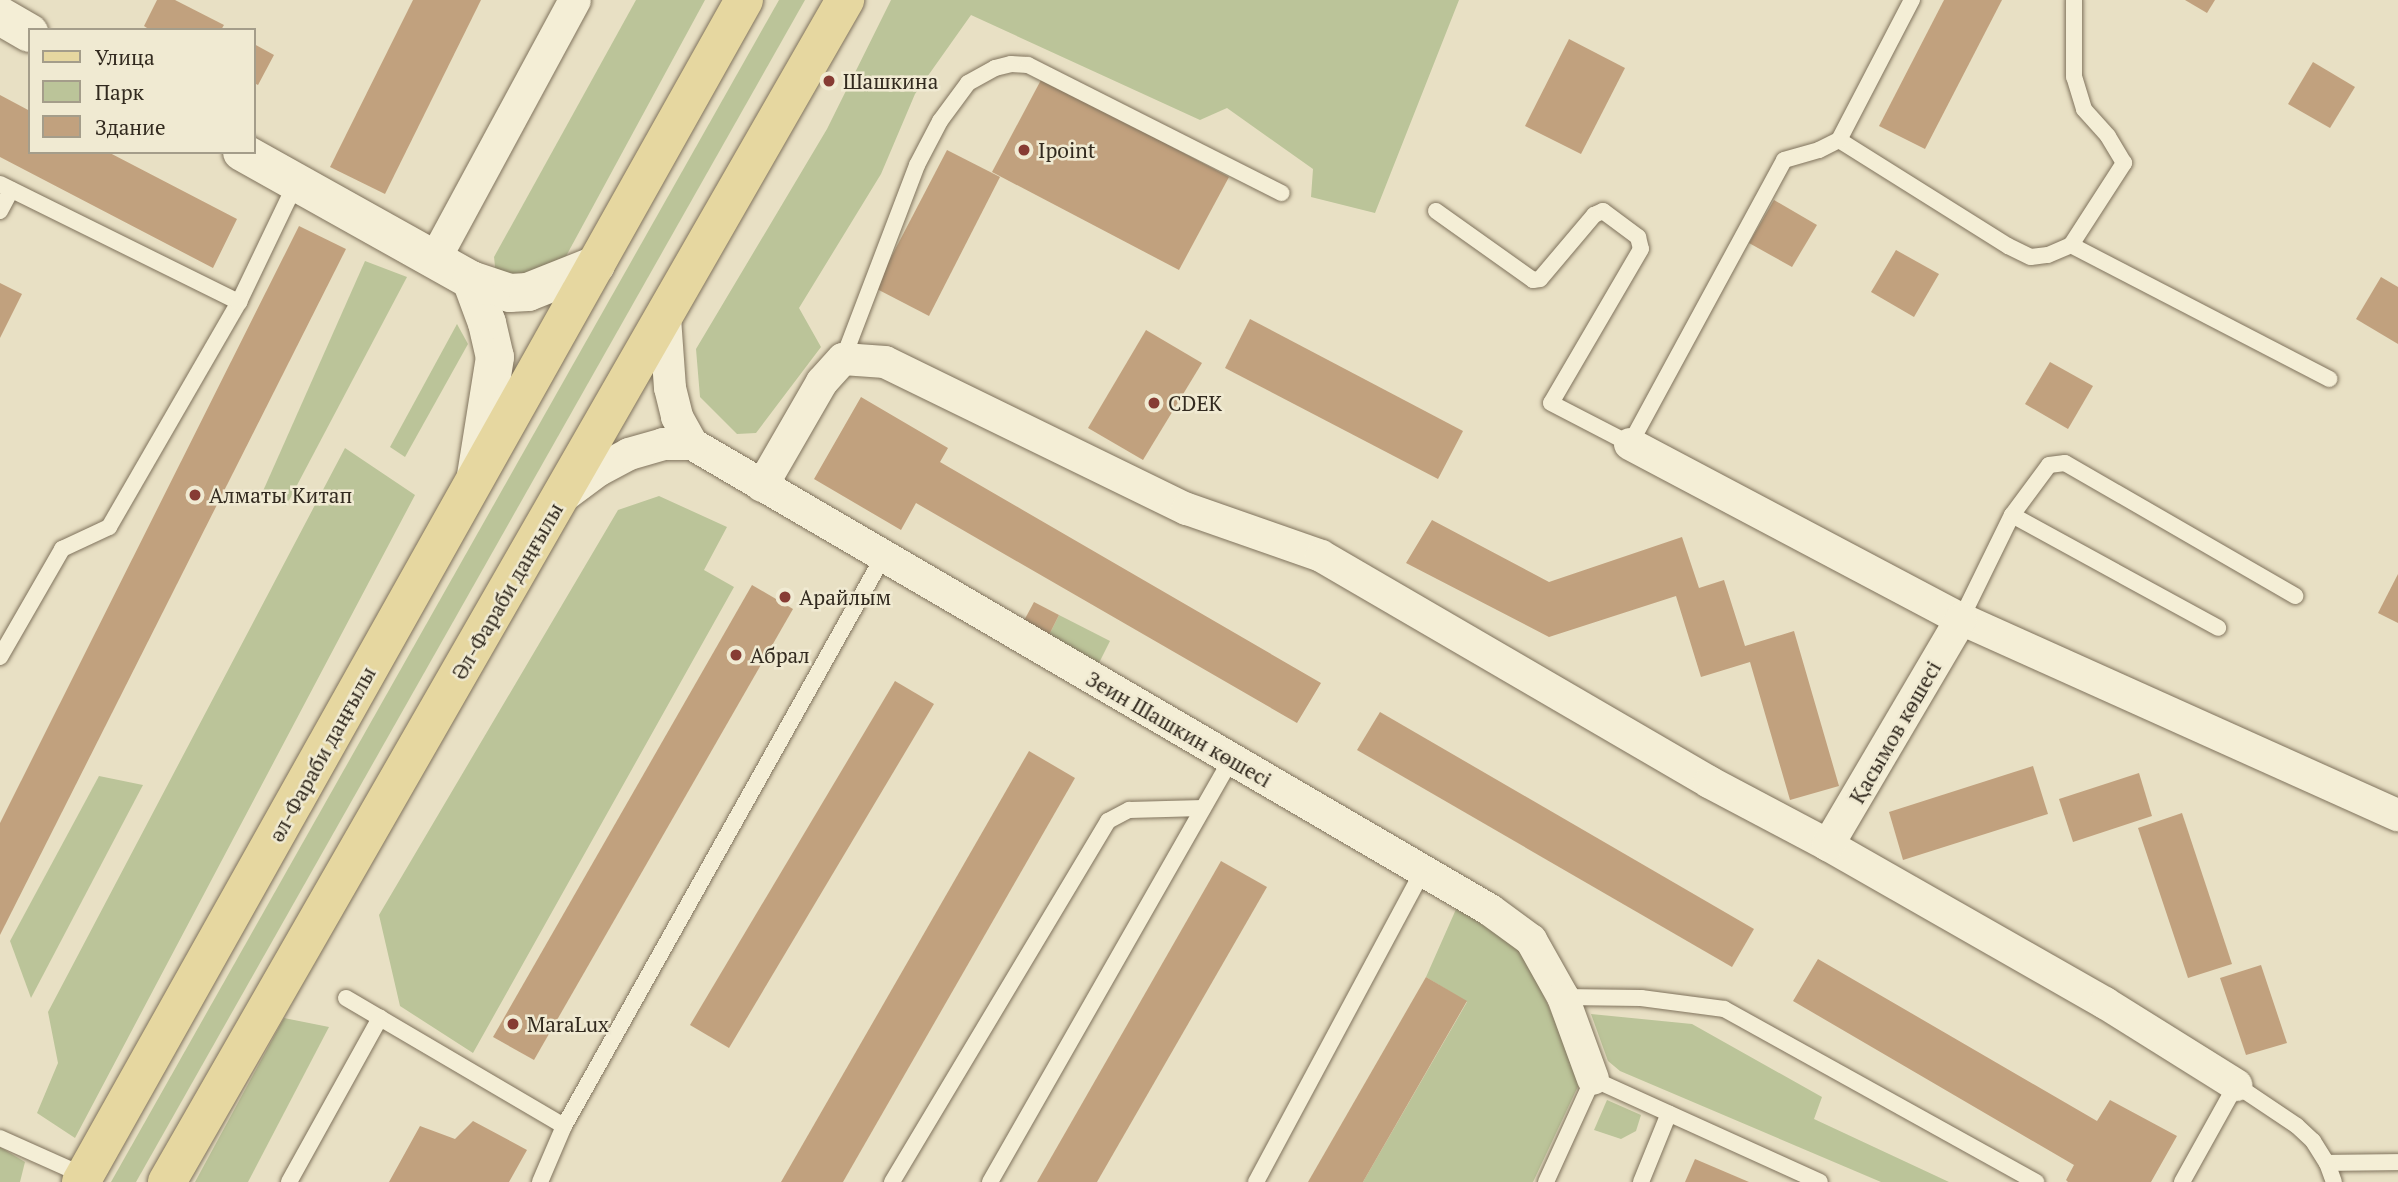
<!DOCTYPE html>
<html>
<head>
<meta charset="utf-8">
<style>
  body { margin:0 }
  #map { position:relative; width:2398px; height:1182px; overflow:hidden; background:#e8e0c4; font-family:"PT Serif",serif }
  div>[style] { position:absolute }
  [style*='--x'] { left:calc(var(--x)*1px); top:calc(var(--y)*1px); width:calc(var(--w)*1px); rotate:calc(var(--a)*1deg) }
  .green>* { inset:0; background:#bbc499 }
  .building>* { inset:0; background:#c1a17e }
  .roads { filter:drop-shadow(0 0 2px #80735d) drop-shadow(0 0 2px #80735d) }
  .lane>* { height:16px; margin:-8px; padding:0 8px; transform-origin:8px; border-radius:8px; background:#f4eed6 }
  .street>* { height:32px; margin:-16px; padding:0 16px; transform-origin:16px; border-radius:16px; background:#f4eed6 }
  .secondary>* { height:38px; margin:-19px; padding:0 19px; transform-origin:19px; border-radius:19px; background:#f4eed6 }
  .primary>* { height:38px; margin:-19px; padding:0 19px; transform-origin:19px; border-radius:19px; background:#e6d7a0 }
  .dots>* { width:19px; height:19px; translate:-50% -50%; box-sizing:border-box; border:4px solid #f0ead2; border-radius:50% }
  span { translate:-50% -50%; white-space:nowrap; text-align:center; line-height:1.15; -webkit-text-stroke:5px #f0ead2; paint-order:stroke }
  .poi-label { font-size:21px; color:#322a1f }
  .left { translate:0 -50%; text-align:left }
  .street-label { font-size:21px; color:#322a1f }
  .legend { position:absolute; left:28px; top:28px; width:228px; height:126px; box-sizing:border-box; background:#f0ead2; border:2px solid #a49d8a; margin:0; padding:9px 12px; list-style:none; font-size:21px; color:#322a1f }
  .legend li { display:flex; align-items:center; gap:14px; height:35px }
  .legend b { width:35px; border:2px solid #a49d8a }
</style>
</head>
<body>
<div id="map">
  <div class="green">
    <i style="clip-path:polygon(636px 0,705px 0,558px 271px,496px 275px,494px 257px)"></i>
    <i style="clip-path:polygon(779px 0,805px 0,136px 1182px,111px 1182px)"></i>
    <i style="clip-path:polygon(891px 0,1459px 0,1375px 213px,1311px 197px,1313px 169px,1227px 108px,1200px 120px,971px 15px,915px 94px,881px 174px,799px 308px,821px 347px,756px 433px,737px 434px,700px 397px,696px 349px,827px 129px)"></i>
    <i style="clip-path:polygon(365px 261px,407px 277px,286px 506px,263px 491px)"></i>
    <i style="clip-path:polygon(457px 324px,468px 344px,405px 457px,390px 447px)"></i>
    <i style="clip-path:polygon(345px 448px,415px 495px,75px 1138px,37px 1113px,58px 1063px,48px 1012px)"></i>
    <i style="clip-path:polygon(659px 496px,727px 527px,704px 570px,734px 587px,473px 1053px,400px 1006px,379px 915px,618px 510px)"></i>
    <i style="clip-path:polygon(1059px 615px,1110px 641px,1096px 669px,1046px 641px)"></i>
    <i style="clip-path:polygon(99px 776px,143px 785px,31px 998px,10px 941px)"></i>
    <i style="clip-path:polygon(1457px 907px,1524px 951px,1581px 1080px,1533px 1182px,1363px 1182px,1467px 1002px,1426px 977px)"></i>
    <i style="clip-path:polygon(1591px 1014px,1692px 1024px,1822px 1097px,1814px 1119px,1949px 1182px,1881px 1182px,1620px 1071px,1608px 1061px)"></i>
    <i style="clip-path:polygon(284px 1018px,329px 1027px,248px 1182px,195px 1182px)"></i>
    <i style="clip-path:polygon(1607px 1100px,1641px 1115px,1636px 1131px,1621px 1139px,1594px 1130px)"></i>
    <i style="clip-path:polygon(0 1147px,25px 1162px,20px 1182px,0 1182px)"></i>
  </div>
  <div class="building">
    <i style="clip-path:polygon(157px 0,175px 0,224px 25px,221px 30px,150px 30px,144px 26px)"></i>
    <i style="clip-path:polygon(413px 0,481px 0,385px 194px,330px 167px)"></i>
    <i style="clip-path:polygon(1944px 0,2002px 0,1925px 149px,1879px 126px)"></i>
    <i style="clip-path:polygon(2185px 0,2215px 0,2207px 13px)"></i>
    <i style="clip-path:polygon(1569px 39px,1625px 68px,1581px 154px,1525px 126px)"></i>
    <i style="clip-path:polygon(254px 44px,274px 55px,258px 85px,254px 83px)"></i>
    <i style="clip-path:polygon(2313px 62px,2355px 87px,2330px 128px,2288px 104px)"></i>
    <i style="clip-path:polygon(1042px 78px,1229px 177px,1179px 270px,992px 172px)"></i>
    <i style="clip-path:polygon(0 95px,30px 111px,30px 152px,108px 152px,237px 219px,213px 268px,0 157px)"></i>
    <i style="clip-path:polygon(947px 150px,1000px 177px,929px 316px,875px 288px)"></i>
    <i style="clip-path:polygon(1774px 200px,1817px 225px,1792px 267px,1749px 243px)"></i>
    <i style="clip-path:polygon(299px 226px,346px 249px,0 935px,0 823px)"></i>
    <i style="clip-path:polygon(1896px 250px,1939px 274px,1914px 317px,1871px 292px)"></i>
    <i style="clip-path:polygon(2381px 277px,2398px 287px,2398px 344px,2356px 319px)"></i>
    <i style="clip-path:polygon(0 283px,22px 294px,0 338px)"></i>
    <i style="clip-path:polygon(1250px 319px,1463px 431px,1438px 479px,1225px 368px)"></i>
    <i style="clip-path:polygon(1146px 330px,1202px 363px,1143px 460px,1088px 428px)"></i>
    <i style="clip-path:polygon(2050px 362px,2093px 386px,2068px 429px,2025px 404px)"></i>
    <i style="clip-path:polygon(861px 397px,948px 448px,940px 462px,1321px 683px,1297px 723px,916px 503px,901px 530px,814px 479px)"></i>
    <i style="clip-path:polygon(1432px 520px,1549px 582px,1682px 537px,1699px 588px,1724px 580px,1745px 646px,1794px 631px,1839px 786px,1790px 800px,1750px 662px,1701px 677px,1676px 596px,1549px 637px,1406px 563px)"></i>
    <i style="clip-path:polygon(2398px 574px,2398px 623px,2378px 613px)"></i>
    <i style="clip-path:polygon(752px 585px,793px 609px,534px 1060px,493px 1037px)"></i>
    <i style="clip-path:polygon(1034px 602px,1059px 615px,1046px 641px,1020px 628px)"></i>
    <i style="clip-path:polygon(895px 681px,934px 704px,729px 1048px,690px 1025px)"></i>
    <i style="clip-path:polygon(1380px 712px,1754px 929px,1732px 967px,1357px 750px)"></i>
    <i style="clip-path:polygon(1029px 751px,1075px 778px,843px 1182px,781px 1182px)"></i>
    <i style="clip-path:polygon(2033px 766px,2048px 814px,1903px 860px,1889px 812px)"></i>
    <i style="clip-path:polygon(2139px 773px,2152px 816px,2073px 842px,2059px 799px)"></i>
    <i style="clip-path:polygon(2182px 813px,2232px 964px,2188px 978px,2138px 828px)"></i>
    <i style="clip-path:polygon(1221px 861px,1267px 887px,1097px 1182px,1037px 1182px)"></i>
    <i style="clip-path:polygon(1818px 959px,2097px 1121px,2110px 1100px,2177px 1136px,2151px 1182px,2068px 1182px,2066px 1180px,2074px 1165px,1793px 1001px)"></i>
    <i style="clip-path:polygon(2261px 965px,2287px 1043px,2246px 1055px,2220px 978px)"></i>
    <i style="clip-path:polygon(1426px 977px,1467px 1001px,1363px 1182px,1308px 1182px)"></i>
    <i style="clip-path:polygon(473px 1121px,527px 1150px,509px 1182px,389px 1182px,420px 1126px,455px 1139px)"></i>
    <i style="clip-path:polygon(1695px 1159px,1749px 1182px,1685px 1182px)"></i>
  </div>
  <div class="roads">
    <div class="lane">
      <i style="--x:1839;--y:140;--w:199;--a:32.1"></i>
      <i style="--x:2008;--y:246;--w:25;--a:26"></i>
      <i style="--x:2031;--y:257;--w:17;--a:-7"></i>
      <i style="--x:2048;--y:255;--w:25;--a:-23"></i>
      <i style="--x:2071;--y:245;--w:291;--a:27.4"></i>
      <i style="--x:0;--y:184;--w:267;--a:26.3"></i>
      <i style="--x:0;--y:211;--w:24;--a:-62"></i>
      <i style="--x:1436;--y:211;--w:119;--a:35.4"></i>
      <i style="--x:1533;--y:280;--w:7;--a:-8"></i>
      <i style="--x:1540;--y:279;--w:84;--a:-49.8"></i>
      <i style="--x:1594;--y:215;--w:10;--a:-24"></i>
      <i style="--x:1603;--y:211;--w:44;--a:36.6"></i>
      <i style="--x:1638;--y:237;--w:12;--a:76"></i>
      <i style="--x:1641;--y:249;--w:178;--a:120.3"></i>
      <i style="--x:1551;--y:403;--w:89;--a:27.4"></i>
      <i style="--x:1630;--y:444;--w:323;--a:-61.5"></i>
      <i style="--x:1784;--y:160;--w:36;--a:-16"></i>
      <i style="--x:1819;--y:150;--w:22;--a:-27"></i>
      <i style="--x:1839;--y:140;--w:158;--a:-62.5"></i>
      <i style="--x:2071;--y:245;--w:98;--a:-57.1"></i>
      <i style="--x:2124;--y:163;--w:31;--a:-121"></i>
      <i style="--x:2108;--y:136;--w:36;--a:-132"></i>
      <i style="--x:2084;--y:109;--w:34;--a:-107"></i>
      <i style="--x:2074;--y:77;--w:77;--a:-90"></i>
      <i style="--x:843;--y:359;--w:208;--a:-69.1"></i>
      <i style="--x:917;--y:165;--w:50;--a:-62.4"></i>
      <i style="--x:940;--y:121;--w:47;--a:-53.6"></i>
      <i style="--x:968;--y:83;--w:31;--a:-29"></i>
      <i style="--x:995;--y:68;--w:16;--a:-14"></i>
      <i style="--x:1011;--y:64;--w:17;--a:3"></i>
      <i style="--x:1028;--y:65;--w:284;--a:26.8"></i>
      <i style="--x:2012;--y:515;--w:62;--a:-53.5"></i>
      <i style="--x:2049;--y:465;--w:16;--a:-7"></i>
      <i style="--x:2065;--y:463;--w:266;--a:30"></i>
      <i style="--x:1961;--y:619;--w:116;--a:-63.9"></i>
      <i style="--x:2012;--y:515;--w:235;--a:28.7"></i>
      <i style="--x:0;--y:657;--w:125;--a:-60.1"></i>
      <i style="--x:62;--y:549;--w:52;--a:-25.1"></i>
      <i style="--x:109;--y:527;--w:260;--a:-60"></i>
      <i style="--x:239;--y:302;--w:132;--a:-64.4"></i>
      <i style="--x:1563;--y:997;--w:78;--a:0.7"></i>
      <i style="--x:1641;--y:998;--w:84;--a:7.5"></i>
      <i style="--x:1724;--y:1009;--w:357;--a:29"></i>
      <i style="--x:346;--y:998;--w:253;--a:30.4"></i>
      <i style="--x:0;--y:1138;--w:93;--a:24.1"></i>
      <i style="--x:2327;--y:1163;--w:71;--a:-0.8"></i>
      <i style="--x:289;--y:1182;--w:188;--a:-61"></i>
      <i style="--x:540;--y:1182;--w:61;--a:-66.8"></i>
      <i style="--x:564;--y:1126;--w:652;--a:-60.72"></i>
      <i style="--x:892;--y:1182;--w:421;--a:-59.1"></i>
      <i style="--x:1108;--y:821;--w:24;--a:-28"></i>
      <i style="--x:1129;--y:810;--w:74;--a:-1.5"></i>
      <i style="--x:990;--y:1182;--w:487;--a:-60.3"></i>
      <i style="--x:1256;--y:1182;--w:353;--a:-61.8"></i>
      <i style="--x:1546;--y:1182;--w:113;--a:-65.5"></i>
      <i style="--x:1593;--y:1079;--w:249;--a:24.4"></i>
      <i style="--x:1641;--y:1182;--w:74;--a:-67.9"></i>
      <i style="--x:2182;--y:1182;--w:111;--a:-60.9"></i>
      <i style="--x:2236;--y:1085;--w:73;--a:33.9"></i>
      <i style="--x:2297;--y:1126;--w:22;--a:43"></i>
      <i style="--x:2313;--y:1141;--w:26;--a:58"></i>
      <i style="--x:2327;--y:1163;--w:20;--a:70"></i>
    </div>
    <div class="street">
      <i style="--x:435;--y:259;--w:294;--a:-61.6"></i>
      <i style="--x:665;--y:318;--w:70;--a:85.9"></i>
      <i style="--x:670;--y:388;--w:30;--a:76"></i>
      <i style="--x:677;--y:417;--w:31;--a:61"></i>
      <i style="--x:692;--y:444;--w:924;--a:30.28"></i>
      <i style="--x:1490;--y:910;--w:51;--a:36.2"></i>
      <i style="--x:1531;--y:940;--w:65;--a:60.7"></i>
      <i style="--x:1563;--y:997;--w:87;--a:69.9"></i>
      <i style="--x:1630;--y:444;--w:374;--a:27.9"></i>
      <i style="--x:1961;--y:619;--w:479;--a:24.2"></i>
      <i style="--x:762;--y:486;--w:120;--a:-60"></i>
      <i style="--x:822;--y:382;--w:31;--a:-48"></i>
      <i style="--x:843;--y:359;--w:42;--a:4.1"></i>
      <i style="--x:885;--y:362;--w:336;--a:26"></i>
      <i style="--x:1187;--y:509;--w:142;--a:19.3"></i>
      <i style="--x:1321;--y:556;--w:449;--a:30.2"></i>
      <i style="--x:1709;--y:782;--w:135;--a:27.9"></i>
      <i style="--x:1828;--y:845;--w:319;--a:29.7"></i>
      <i style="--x:2105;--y:1003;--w:155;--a:32"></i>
      <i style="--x:564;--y:496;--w:44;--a:-36.6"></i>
      <i style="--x:599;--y:470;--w:34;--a:-28"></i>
      <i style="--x:629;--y:454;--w:35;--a:-16"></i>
      <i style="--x:663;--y:444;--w:29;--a:0"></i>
      <i style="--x:1828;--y:845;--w:262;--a:-59.5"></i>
    </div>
    <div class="secondary">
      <i style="--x:0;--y:16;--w:34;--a:30"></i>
      <i style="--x:242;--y:152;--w:262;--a:29.2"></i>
      <i style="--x:471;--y:280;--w:41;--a:18.4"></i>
      <i style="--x:510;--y:293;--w:18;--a:-3"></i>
      <i style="--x:528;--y:292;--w:73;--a:-21.7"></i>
      <i style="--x:471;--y:280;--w:46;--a:69.6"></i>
      <i style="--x:487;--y:323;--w:35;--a:77"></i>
      <i style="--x:495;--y:357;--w:120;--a:99.1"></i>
    </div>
    <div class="primary">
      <i style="--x:81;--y:1182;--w:1355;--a:-60.71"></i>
      <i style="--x:167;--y:1182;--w:1363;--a:-60.16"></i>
    </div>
  </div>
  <div class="dots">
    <i style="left:829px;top:81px;background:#873c34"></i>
    <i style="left:1024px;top:150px;background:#873c34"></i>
    <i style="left:1154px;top:403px;background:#873c34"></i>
    <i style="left:195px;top:495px;background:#873c34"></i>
    <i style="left:785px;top:597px;background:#873c34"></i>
    <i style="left:736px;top:655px;background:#873c34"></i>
    <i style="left:513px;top:1024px;background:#873c34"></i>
  </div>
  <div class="poi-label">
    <span class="left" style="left:843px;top:81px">Шашкина</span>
    <span class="left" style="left:1038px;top:150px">Ipoint</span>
    <span class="left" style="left:1168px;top:403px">CDEK</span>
    <span class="left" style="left:209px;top:495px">Алматы Китап</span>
    <span class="left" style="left:799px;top:597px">Арайлым</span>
    <span class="left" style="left:750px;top:655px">Абрал</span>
    <span class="left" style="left:527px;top:1024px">MaraLux</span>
  </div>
  <div class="street-label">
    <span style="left:507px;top:591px;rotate:-60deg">Әл-Фараби даңғылы</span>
    <span style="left:1179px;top:729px;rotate:30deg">Зеин Шашкин көшесі</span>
    <span style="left:1895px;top:732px;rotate:-60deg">Қасымов көшесі</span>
    <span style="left:322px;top:754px;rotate:-61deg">әл-Фараби даңғылы</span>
  </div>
  <ul class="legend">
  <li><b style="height:9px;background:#e6d7a0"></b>Улица</li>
  <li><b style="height:19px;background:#bbc499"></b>Парк</li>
  <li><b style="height:19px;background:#c1a17e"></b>Здание</li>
  </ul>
</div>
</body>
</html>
